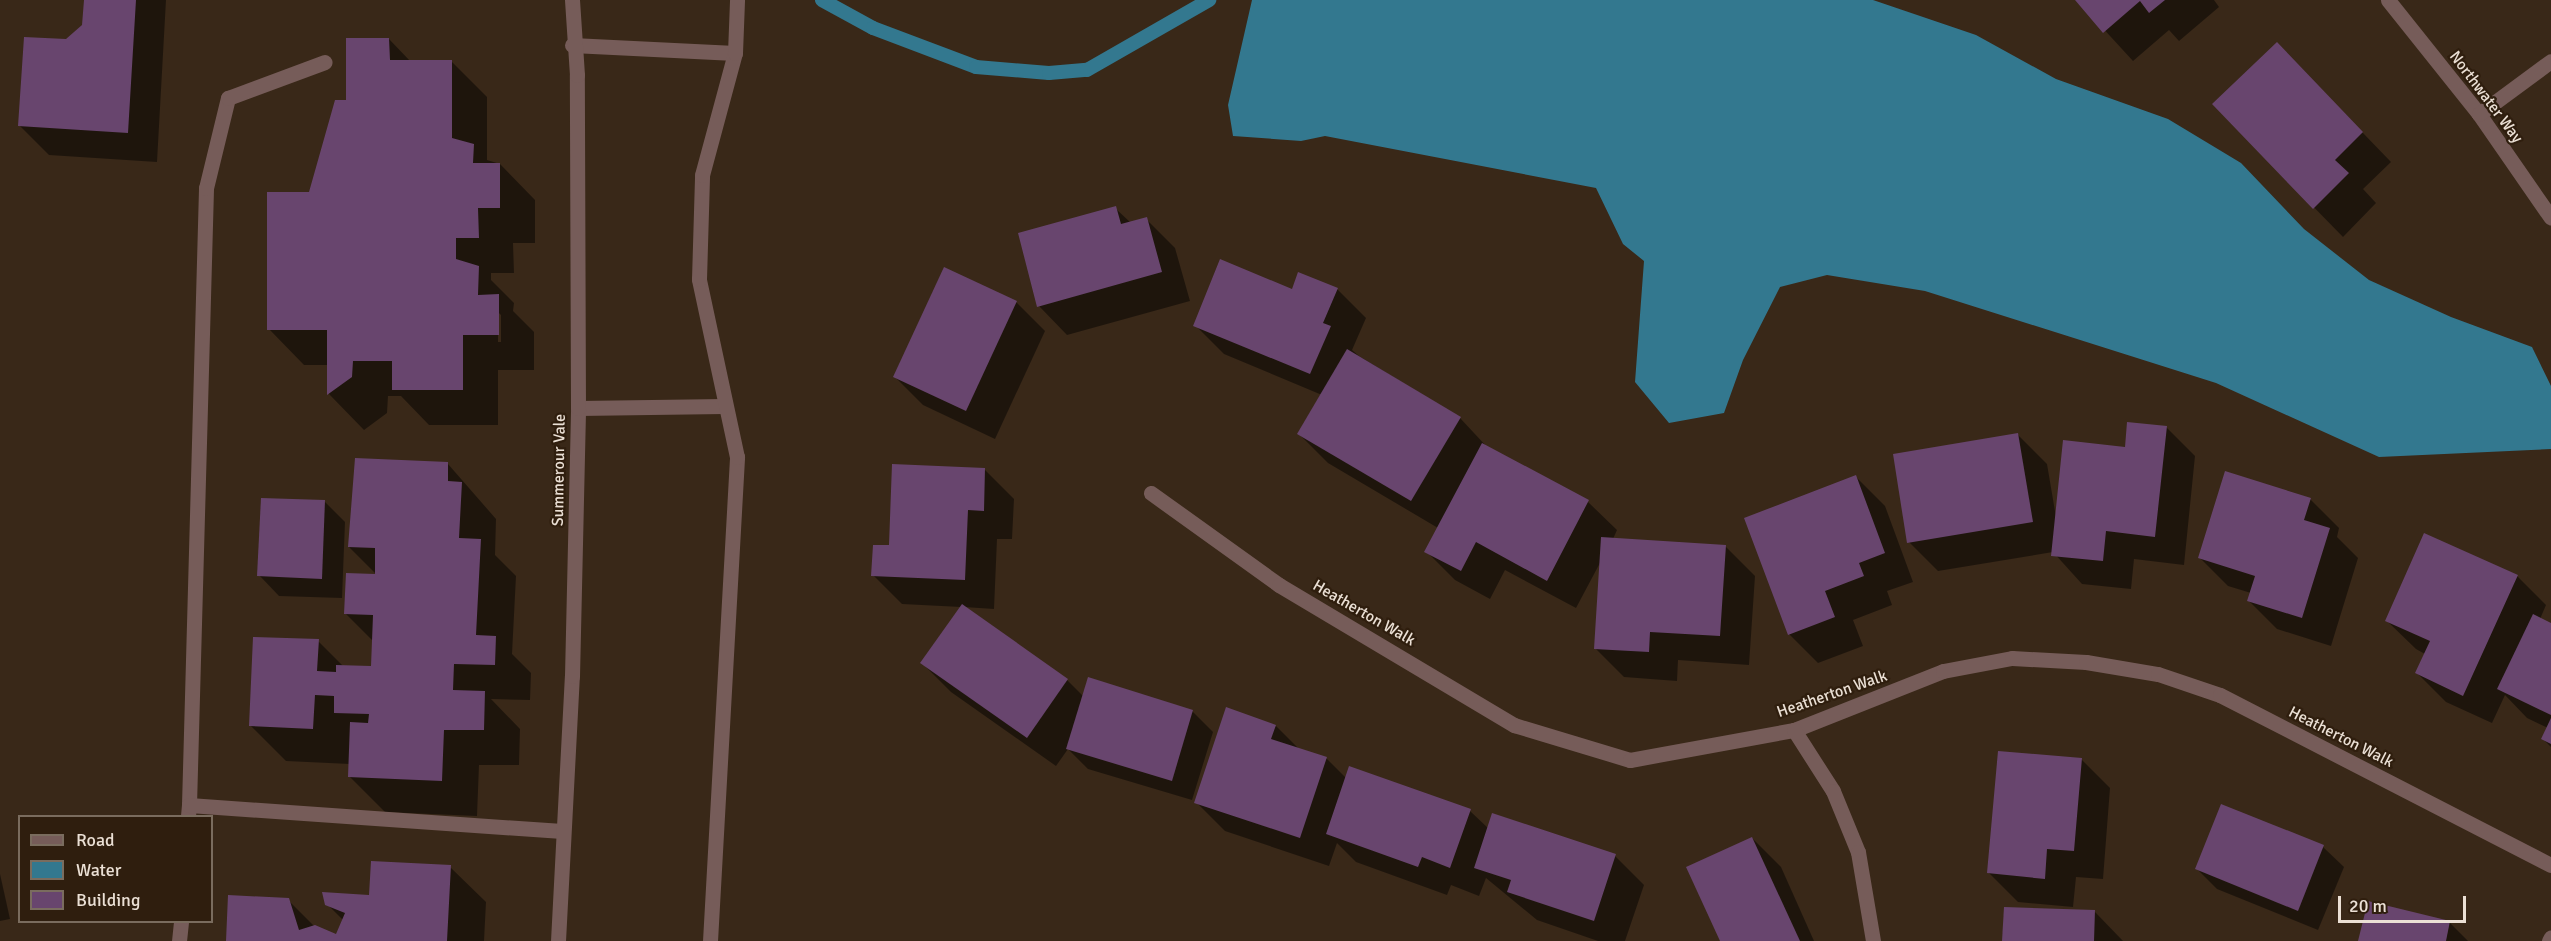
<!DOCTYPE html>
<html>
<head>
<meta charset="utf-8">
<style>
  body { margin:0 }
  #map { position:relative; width:2551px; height:941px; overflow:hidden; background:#392818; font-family:Signika,sans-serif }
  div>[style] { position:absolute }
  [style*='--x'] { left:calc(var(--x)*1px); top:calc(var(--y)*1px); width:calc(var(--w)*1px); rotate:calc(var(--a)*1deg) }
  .water>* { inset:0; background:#33788f }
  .shadow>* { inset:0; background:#0007 }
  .stream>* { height:14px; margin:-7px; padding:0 7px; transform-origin:7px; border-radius:7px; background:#33788f }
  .building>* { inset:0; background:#68456e }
  .street>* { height:15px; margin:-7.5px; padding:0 7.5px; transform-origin:7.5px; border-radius:7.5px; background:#765c59 }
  span { translate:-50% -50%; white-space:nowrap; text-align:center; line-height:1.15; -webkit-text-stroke:4.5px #2f1e0e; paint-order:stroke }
  .street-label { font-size:16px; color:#ebe0d5 }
  .legend { position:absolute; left:18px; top:815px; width:195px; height:108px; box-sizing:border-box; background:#2f1e0e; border:2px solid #7a6c5e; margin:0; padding:8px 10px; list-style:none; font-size:18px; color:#ebe0d5 }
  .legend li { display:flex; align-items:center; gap:12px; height:30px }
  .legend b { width:30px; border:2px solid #7a6c5e }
  .scale { position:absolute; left:2338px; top:896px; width:128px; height:27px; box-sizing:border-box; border:3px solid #ebe0d5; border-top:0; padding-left:8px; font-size:18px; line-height:21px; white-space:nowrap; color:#ebe0d5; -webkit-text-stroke:4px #2f1e0e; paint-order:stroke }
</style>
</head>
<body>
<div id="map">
  <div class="water">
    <i style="clip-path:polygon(1252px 0,1873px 0,1976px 35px,2056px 79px,2168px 119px,2241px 163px,2304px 229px,2369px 280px,2451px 317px,2532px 347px,2551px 386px,2551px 449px,2379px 457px,2216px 383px,1925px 291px,1827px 275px,1780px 287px,1743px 360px,1724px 413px,1669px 423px,1635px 382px,1644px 261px,1623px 244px,1596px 188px,1325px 136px,1301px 141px,1233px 136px,1228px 105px)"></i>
  </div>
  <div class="shadow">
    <i style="clip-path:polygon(85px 0,166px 0,157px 162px,49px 155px,20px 126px,67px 41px,83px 26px)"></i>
    <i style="clip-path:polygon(2077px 0,2214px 0,2219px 7px,2179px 41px,2169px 30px,2133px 61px)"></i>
    <i style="clip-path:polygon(evenodd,389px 39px,411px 62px,452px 62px,487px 97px,487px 160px,500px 164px,535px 200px,535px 243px,513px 243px,514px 273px,491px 273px,491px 280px,514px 303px,513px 311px,534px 332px,534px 370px,498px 370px,498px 425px,429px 425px,401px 396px,388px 396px,387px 413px,364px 430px,329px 394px,329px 365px,304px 365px,269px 329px,310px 194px,348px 101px,389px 39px,498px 312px,501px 315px,501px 342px,498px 342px,498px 312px)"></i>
    <i style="clip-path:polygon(2305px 73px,2391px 162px,2363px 189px,2376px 203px,2343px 237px,2214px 105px)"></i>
    <i style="clip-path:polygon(1115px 208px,1131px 223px,1146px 219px,1175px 248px,1190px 301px,1067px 335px,1039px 306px)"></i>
    <i style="clip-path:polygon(1337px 289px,1366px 318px,1352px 350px,1359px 356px,1460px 418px,1488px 448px,1588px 502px,1617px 530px,1613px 539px,1726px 547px,1755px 576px,1749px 665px,1678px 660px,1677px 681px,1624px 677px,1595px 648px,1601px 561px,1576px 608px,1505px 570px,1490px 599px,1455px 580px,1426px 551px,1438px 528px,1328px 463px,1299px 434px,1322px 395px,1224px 354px,1195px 325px,1292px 291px)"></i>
    <i style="clip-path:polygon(1016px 302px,1045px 331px,995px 439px,923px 405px,894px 376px)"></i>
    <i style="clip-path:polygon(2166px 427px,2195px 456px,2184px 565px,2134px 559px,2131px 589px,2082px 584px,2053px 552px,1938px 571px,1909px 542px,2018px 435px,2047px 464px,2056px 517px,2126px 449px)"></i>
    <i style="clip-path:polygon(448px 464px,496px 519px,495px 555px,516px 576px,512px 654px,531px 673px,530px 700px,491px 699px,520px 729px,519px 765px,479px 765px,477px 816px,385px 812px,349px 776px,350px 764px,286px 761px,250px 725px,318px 641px,344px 667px,372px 668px,373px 641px,346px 614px,378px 576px,349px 547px)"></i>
    <i style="clip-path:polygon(985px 470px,1014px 499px,1012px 539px,997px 539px,994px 609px,964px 607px,1067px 680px,1083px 696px,1192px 711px,1213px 732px,1192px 800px,1088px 769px,1068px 749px,1056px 766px,951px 692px,922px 663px,961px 607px,902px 604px,873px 575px,890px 546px)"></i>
    <i style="clip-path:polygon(1856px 477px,1885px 506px,1913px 582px,1887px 591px,1892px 605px,1853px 620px,1863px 646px,1818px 663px,1789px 634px)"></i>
    <i style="clip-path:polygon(2310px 499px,2339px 528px,2337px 537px,2358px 558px,2331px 646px,2277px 629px,2248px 600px,2251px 593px,2228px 586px,2199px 557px)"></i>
    <i style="clip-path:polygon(325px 502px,345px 522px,342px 598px,279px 596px,259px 575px)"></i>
    <i style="clip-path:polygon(2517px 576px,2546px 605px,2540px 619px,2551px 624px,2551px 747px,2543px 739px,2548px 728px,2527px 718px,2505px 695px,2492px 723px,2446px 702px,2417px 673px,2425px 654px,2416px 649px,2387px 621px)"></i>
    <i style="clip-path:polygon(1276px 726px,1300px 750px,1327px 759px,1346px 778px,1350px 768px,1470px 811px,1489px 829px,1615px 856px,1644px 885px,1625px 941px,1598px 941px,1537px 920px,1486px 878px,1479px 896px,1451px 885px,1447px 895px,1356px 862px,1337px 843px,1329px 866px,1225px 831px,1196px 802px)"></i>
    <i style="clip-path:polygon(2081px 759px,2110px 788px,2103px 879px,2076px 877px,2073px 907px,2018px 902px,1989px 873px)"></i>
    <i style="clip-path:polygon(1752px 838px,1781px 867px,1814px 941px,1722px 941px)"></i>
    <i style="clip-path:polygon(2323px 847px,2344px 867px,2318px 930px,2217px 889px,2197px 869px)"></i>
    <i style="clip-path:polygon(450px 867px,486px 902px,484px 941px,228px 941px,288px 900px,315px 927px,337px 936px,343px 920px,327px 904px,371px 896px)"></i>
    <i style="clip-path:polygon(0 874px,10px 919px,0 921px)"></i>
    <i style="clip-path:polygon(2095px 912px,2123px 941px,2004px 941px)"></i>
    <i style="clip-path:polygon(2450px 923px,2468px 941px,2360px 941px)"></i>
  </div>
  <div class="stream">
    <i style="--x:822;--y:0;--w:58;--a:28.8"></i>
    <i style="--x:873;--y:28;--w:110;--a:20.7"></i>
    <i style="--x:976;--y:67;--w:73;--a:4.7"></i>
    <i style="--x:1049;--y:73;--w:38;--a:-5"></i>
    <i style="--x:1087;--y:70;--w:141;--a:-29.8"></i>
  </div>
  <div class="building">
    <i style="clip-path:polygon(84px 0,136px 0,128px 133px,18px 126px,24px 37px,66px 39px,82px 25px)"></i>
    <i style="clip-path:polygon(2075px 0,2165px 0,2149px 13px,2140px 1px,2103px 33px)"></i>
    <i style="clip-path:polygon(346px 38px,389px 38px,390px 60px,452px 60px,452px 138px,474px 144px,473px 163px,500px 163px,500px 208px,478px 208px,479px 238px,456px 238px,456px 259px,479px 266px,478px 295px,499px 294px,499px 335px,463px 335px,463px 390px,392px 390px,392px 361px,353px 361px,352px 377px,327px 395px,327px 330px,267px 330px,267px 192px,309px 192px,335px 100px,346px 100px)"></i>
    <i style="clip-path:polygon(2277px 42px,2363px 132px,2335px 160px,2349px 173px,2313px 209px,2212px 104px)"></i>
    <i style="clip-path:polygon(1116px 206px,1121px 224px,1147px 217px,1162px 272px,1037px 307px,1018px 233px)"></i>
    <i style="clip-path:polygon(1220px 259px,1292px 289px,1298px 272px,1338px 288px,1323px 323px,1331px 326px,1310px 374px,1193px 326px)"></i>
    <i style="clip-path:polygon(944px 267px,1017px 301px,966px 411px,893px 377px)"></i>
    <i style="clip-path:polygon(1347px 349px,1461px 417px,1411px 501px,1297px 434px)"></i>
    <i style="clip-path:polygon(2127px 422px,2167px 426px,2155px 537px,2106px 531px,2103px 561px,2051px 556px,2063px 440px,2125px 447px)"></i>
    <i style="clip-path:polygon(2018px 433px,2033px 522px,1907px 543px,1893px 454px)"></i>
    <i style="clip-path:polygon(1482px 443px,1589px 500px,1547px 581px,1476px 542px,1461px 571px,1424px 552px)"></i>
    <i style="clip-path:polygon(355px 458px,448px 462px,448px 481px,462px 482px,459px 538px,481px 539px,476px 635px,496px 636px,495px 665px,454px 664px,453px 690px,485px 691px,484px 730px,444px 730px,442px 781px,348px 777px,350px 722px,368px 723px,369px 714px,334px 713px,334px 696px,315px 695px,313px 729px,249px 726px,253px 637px,319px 639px,317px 671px,336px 672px,336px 665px,371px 666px,373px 615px,344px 614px,346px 573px,375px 574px,375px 548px,348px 547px)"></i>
    <i style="clip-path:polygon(892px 464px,985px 468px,984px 511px,968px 510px,965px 580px,871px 576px,873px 545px,889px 545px)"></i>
    <i style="clip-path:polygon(2225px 471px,2311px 498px,2304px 520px,2330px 528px,2302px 618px,2247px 601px,2255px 576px,2198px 558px)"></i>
    <i style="clip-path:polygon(1856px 475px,1885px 553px,1859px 563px,1864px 576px,1825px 591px,1835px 617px,1788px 635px,1744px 518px)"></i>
    <i style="clip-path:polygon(261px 498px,325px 500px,322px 579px,257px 576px)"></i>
    <i style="clip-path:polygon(2424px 533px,2518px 575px,2463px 696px,2415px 673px,2430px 641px,2385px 621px)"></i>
    <i style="clip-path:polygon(1601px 537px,1726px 545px,1720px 636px,1650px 632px,1649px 652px,1594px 649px)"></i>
    <i style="clip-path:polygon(962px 604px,1068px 679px,1027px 738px,920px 663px)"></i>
    <i style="clip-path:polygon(2533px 614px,2551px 623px,2551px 715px,2497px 689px)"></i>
    <i style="clip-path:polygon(1088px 677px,1193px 710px,1172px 781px,1066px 749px)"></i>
    <i style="clip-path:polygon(1226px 707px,1276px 725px,1271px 739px,1327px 757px,1300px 838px,1194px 803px)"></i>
    <i style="clip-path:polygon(2551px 718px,2551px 744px,2541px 739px)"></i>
    <i style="clip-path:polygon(1998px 751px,2082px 758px,2074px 851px,2047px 849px,2045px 879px,1987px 873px)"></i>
    <i style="clip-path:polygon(1349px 766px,1471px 809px,1450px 868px,1422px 857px,1418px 867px,1326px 834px)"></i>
    <i style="clip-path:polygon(2221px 804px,2324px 845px,2298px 911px,2195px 869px)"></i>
    <i style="clip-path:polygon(1492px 813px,1616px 854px,1594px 921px,1507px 892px,1511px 880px,1474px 868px)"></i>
    <i style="clip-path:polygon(1752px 837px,1800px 941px,1720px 941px,1686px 867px)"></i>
    <i style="clip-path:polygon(371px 861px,451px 865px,447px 941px,226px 941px,228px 895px,289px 898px,299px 930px,315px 925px,336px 934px,345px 913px,325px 905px,322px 892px,369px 895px)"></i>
    <i style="clip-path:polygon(2368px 901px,2450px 921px,2446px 941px,2358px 941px)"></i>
    <i style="clip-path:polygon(2004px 907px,2095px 910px,2094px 941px,2002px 941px)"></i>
  </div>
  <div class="street">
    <i style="--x:2388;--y:0;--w:146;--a:51.4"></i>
    <i style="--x:2479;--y:114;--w:126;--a:55.3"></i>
    <i style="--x:572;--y:45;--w:163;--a:2.8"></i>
    <i style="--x:2479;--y:114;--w:89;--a:-36.4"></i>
    <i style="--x:578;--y:408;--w:146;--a:-0.8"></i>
    <i style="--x:1151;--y:493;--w:158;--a:35.7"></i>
    <i style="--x:1279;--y:585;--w:274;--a:30.8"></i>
    <i style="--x:1514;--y:725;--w:121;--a:16.8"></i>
    <i style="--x:1630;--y:760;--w:167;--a:-10.4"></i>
    <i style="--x:1794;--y:730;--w:160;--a:-21.6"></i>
    <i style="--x:1943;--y:671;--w:70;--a:-10.7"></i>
    <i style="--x:2012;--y:658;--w:74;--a:3.1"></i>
    <i style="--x:2086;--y:662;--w:73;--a:9.5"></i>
    <i style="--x:2158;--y:674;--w:65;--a:18.7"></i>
    <i style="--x:2220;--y:695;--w:372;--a:27.2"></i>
    <i style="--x:1794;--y:730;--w:72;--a:57.4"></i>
    <i style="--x:1833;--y:791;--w:66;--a:67.7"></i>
    <i style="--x:1858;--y:852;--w:90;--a:80.4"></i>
    <i style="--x:189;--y:805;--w:617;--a:-88.42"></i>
    <i style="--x:206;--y:188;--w:93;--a:-76.3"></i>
    <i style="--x:228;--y:98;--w:103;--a:-20.4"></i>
    <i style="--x:188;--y:816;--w:11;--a:-85"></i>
    <i style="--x:189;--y:805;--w:374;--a:4"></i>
    <i style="--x:179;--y:941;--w:19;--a:-84"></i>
    <i style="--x:558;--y:941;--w:265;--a:-87"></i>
    <i style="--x:572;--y:676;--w:268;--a:-88.7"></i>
    <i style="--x:578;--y:408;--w:333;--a:-90.2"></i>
    <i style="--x:577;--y:75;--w:75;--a:-93.8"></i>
    <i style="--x:710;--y:941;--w:485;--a:-86.8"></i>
    <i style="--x:737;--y:457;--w:182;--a:-102.1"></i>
    <i style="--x:699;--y:279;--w:104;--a:-88.3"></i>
    <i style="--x:702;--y:175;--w:126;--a:-74.9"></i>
    <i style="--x:735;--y:53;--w:53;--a:-87.8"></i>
    <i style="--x:2549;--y:941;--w:4;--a:-63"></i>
  </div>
  <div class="street-label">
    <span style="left:2486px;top:97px;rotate:53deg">Northwater Way</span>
    <span style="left:559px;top:470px;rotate:-89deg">Summerour Vale</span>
    <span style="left:1364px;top:613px;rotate:30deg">Heatherton Walk</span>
    <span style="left:1832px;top:694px;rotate:-19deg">Heatherton Walk</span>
    <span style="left:2341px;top:737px;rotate:27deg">Heatherton Walk</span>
  </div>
  <ul class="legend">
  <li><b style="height:8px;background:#765c59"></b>Road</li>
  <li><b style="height:16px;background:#33788f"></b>Water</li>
  <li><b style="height:16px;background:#68456e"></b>Building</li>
  </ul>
  <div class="scale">20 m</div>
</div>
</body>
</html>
